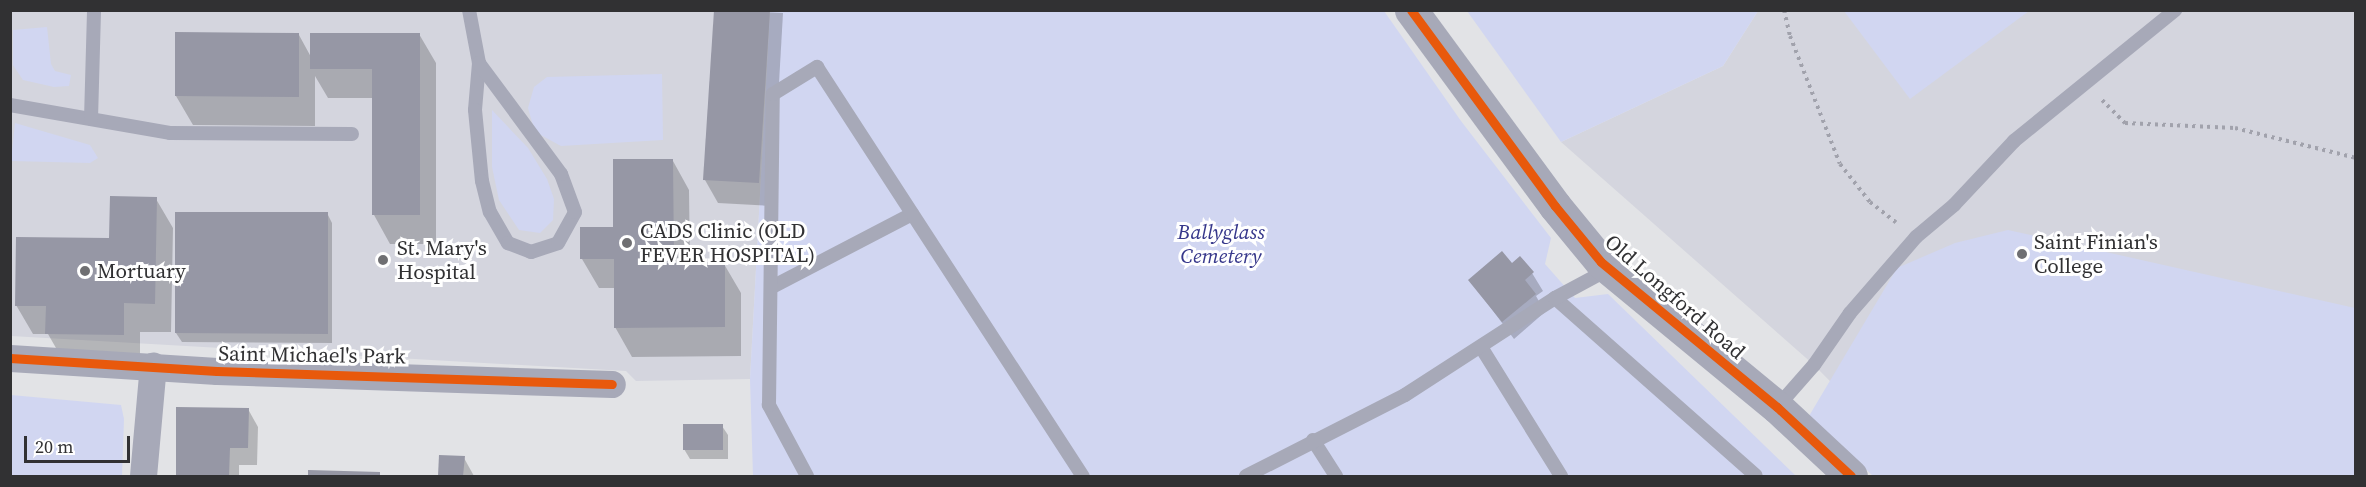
<!DOCTYPE html>
<html>
<head>
<meta charset="utf-8">
<style>
  body { margin:0 }
  #map { position:relative; width:2366px; height:487px; overflow:hidden; background:#e2e3e6; font-family:"Source Serif 4",serif }
  div>[style] { position:absolute }
  [style*='--x'] { left:calc(var(--x)*1px); top:calc(var(--y)*1px); width:calc(var(--w)*1px); rotate:calc(var(--a)*1deg) }
  .built>* { inset:0; background:#d4d5de }
  .green>* { inset:0; background:#d1d6f1 }
  .shadow>* { inset:0; background:#0003 }
  .building>* { inset:0; background:#9697a5 }
  .path>* { height:4px; margin-top:-2px; transform-origin:0; background:repeating-linear-gradient(90deg,#a1a2ac 0 3px,transparent 0 7.5px) }
  .service>* { height:14px; margin:-7px; padding:0 7px; transform-origin:7px; border-radius:7px; background:#a7a9b8 }
  .minor>* { height:27px; margin:-13.5px; padding:0 13.5px; transform-origin:13.5px; border-radius:13.5px; background:#a7a9b8 }
  .tertiary>* { height:33px; margin:-16.5px; padding:0 16.5px; transform-origin:16.5px; border-radius:16.5px; background:#a7a9b8 }
  .cycleway>* { height:9px; margin:-4.5px; padding:0 4.5px; transform-origin:4.5px; border-radius:4.5px; background:#e8590c }
  .dots>* { width:16px; height:16px; translate:-50% -50%; box-sizing:border-box; border:3px solid #fff; border-radius:50% }
  span { translate:-50% -50%; white-space:nowrap; text-align:center; line-height:1.15; -webkit-text-stroke:6px #fff; paint-order:stroke }
  .poi-label { font-size:21px; color:#313133 }
  .left { translate:0 -50%; text-align:left }
  .park-label { font-size:21px; color:#36378b; font-style:italic }
  .street-label { font-size:21px; color:#313133 }
  .frame { position:absolute; inset:0; border:12px solid #313133; pointer-events:none }
  .scale { position:absolute; left:24px; top:436px; width:106px; height:27px; box-sizing:border-box; border:3px solid #313133; border-top:0; padding-left:8px; font-size:18px; line-height:21px; white-space:nowrap; color:#313133; -webkit-text-stroke:4px #fff; paint-order:stroke }
</style>
</head>
<body>
<div id="map">
  <div class="built">
    <i style="clip-path:polygon(11px 11px,770px 11px,750px 379px,636px 381px,626px 371px,11px 336px)"></i>
    <i style="clip-path:polygon(1758px 11px,2355px 11px,2355px 476px,1924px 476px,1814px 365px,1561px 142px,1723px 66px)"></i>
  </div>
  <div class="green">
    <i style="clip-path:polygon(770px 10px,1384px 11px,1461px 121px,1551px 238px,1545px 264px,1575px 298px,1608px 294px,1796px 476px,753px 476px,750px 379px)"></i>
    <i style="clip-path:polygon(1467px 11px,1758px 11px,1723px 66px,1561px 142px)"></i>
    <i style="clip-path:polygon(1844px 11px,2029px 11px,1910px 99px)"></i>
    <i style="clip-path:polygon(47px 27px,51px 64px,55px 71px,71px 75px,69px 86px,54px 87px,23px 80px,13px 65px,13px 30px)"></i>
    <i style="clip-path:polygon(662px 74px,663px 140px,561px 146px,537px 133px,532px 122px,528px 108px,534px 87px,547px 77px)"></i>
    <i style="clip-path:polygon(492px 110px,528px 148px,547px 179px,554px 199px,553px 220px,540px 233px,519px 230px,499px 200px,492px 167px)"></i>
    <i style="clip-path:polygon(15px 123px,90px 145px,98px 158px,90px 163px,11px 161px)"></i>
    <i style="clip-path:polygon(2008px 230px,2355px 308px,2355px 476px,1873px 476px,1809px 416px,1897px 268px,1955px 243px)"></i>
    <i style="clip-path:polygon(11px 395px,121px 405px,124px 419px,122px 476px,11px 476px)"></i>
  </div>
  <div class="shadow">
    <i style="clip-path:polygon(715px 10px,783px 13px,772px 206px,718px 203px,705px 180px)"></i>
    <i style="clip-path:polygon(419px 34px,436px 63px,436px 244px,390px 244px,374px 215px,373px 98px,328px 98px,315px 76px,315px 126px,193px 125px,176px 96px,299px 35px,311px 57px)"></i>
    <i style="clip-path:polygon(673px 161px,689px 190px,690px 264px,724px 264px,741px 293px,741px 356px,632px 357px,615px 327px,615px 288px,599px 288px,582px 259px,615px 228px)"></i>
    <i style="clip-path:polygon(156px 199px,173px 228px,171px 332px,140px 332px,140px 363px,64px 362px,48px 334px,33px 334px,16px 305px,111px 240px)"></i>
    <i style="clip-path:polygon(177px 213px,327px 213px,332px 223px,332px 343px,182px 342px,176px 333px)"></i>
    <i style="clip-path:polygon(1511px 265px,1532px 273px,1543px 291px,1536px 296px,1545px 312px,1514px 339px,1470px 280px)"></i>
    <i style="clip-path:polygon(178px 408px,248px 409px,258px 427px,257px 465px,239px 465px,239px 476px,177px 476px)"></i>
    <i style="clip-path:polygon(722px 426px,728px 435px,728px 459px,690px 459px,684px 449px)"></i>
    <i style="clip-path:polygon(441px 456px,464px 458px,474px 476px,439px 476px)"></i>
    <i style="clip-path:polygon(310px 471px,379px 474px,381px 476px,309px 476px)"></i>
  </div>
  <div class="building">
    <i style="clip-path:polygon(714px 10px,770px 10px,759px 183px,703px 180px)"></i>
    <i style="clip-path:polygon(175px 32px,299px 33px,299px 97px,175px 96px)"></i>
    <i style="clip-path:polygon(310px 33px,420px 33px,420px 215px,372px 215px,372px 69px,310px 69px)"></i>
    <i style="clip-path:polygon(613px 159px,673px 159px,674px 262px,725px 262px,725px 327px,614px 328px,614px 259px,580px 259px,580px 227px,613px 227px)"></i>
    <i style="clip-path:polygon(110px 196px,157px 197px,155px 304px,124px 303px,124px 335px,45px 334px,46px 306px,15px 306px,16px 237px,109px 238px)"></i>
    <i style="clip-path:polygon(175px 212px,328px 212px,328px 334px,175px 333px)"></i>
    <i style="clip-path:polygon(1502px 251px,1512px 263px,1520px 256px,1534px 272px,1525px 280px,1536px 294px,1502px 322px,1468px 280px)"></i>
    <i style="clip-path:polygon(176px 407px,249px 408px,248px 448px,230px 448px,229px 476px,176px 476px)"></i>
    <i style="clip-path:polygon(683px 424px,723px 424px,723px 450px,683px 450px)"></i>
    <i style="clip-path:polygon(439px 455px,465px 456px,463px 476px,438px 476px)"></i>
    <i style="clip-path:polygon(308px 470px,380px 472px,380px 476px,308px 476px)"></i>
  </div>
  <div class="path">
    <i style="--x:1784;--y:10;--w:27;--a:77"></i>
    <i style="--x:1790;--y:36;--w:137;--a:68.7"></i>
    <i style="--x:1840;--y:164;--w:48;--a:51.7"></i>
    <i style="--x:1870;--y:202;--w:33;--a:38"></i>
    <i style="--x:2102;--y:100;--w:33;--a:45"></i>
    <i style="--x:2125;--y:123;--w:110;--a:2.6"></i>
    <i style="--x:2235;--y:128;--w:125;--a:13.9"></i>
  </div>
  <div class="service">
    <i style="--x:469;--y:10;--w:54;--a:79.3"></i>
    <i style="--x:479;--y:63;--w:47;--a:94.9"></i>
    <i style="--x:475;--y:110;--w:71;--a:84.4"></i>
    <i style="--x:482;--y:181;--w:32;--a:76"></i>
    <i style="--x:490;--y:212;--w:36;--a:60"></i>
    <i style="--x:508;--y:243;--w:25;--a:21"></i>
    <i style="--x:531;--y:252;--w:28;--a:-18"></i>
    <i style="--x:558;--y:243;--w:35;--a:-61"></i>
    <i style="--x:575;--y:212;--w:40;--a:-110.2"></i>
    <i style="--x:561;--y:174;--w:138;--a:-126.5"></i>
    <i style="--x:10;--y:105;--w:162;--a:9.9"></i>
    <i style="--x:170;--y:133;--w:182;--a:0.3"></i>
    <i style="--x:91;--y:119;--w:109;--a:-88.4"></i>
    <i style="--x:772;--y:287;--w:158;--a:-27.5"></i>
    <i style="--x:1555;--y:298;--w:268;--a:41.5"></i>
    <i style="--x:1481;--y:347;--w:152;--a:58.2"></i>
    <i style="--x:1777;--y:407;--w:56;--a:-48.6"></i>
    <i style="--x:1814;--y:365;--w:63;--a:-55.3"></i>
    <i style="--x:1850;--y:313;--w:101;--a:-49"></i>
    <i style="--x:1916;--y:237;--w:50;--a:-40.1"></i>
    <i style="--x:1954;--y:205;--w:88;--a:-46.8"></i>
    <i style="--x:2014;--y:141;--w:208;--a:-39.1"></i>
    <i style="--x:1313;--y:440;--w:43;--a:57.4"></i>
    <i style="--x:807;--y:476;--w:81;--a:-118.2"></i>
    <i style="--x:769;--y:405;--w:311;--a:-89.3"></i>
    <i style="--x:773;--y:94;--w:52;--a:-31.5"></i>
    <i style="--x:817;--y:67;--w:488;--a:57"></i>
    <i style="--x:1246;--y:476;--w:178;--a:-27"></i>
    <i style="--x:1405;--y:395;--w:179;--a:-32.9"></i>
    <i style="--x:1555;--y:298;--w:61;--a:-28.2"></i>
  </div>
  <div class="minor">
    <i style="--x:10;--y:358;--w:207;--a:3.6"></i>
    <i style="--x:217;--y:371;--w:395;--a:1.9"></i>
    <i style="--x:143;--y:476;--w:111;--a:-84.9"></i>
  </div>
  <div class="tertiary">
    <i style="--x:1411;--y:10;--w:243;--a:53.7"></i>
    <i style="--x:1555;--y:206;--w:72;--a:50.6"></i>
    <i style="--x:1601;--y:262;--w:228;--a:39.5"></i>
    <i style="--x:1777;--y:407;--w:101;--a:43"></i>
  </div>
  <div class="cycleway">
    <i style="--x:1411;--y:10;--w:243;--a:53.7"></i>
    <i style="--x:1555;--y:206;--w:72;--a:50.6"></i>
    <i style="--x:1601;--y:262;--w:228;--a:39.5"></i>
    <i style="--x:1777;--y:407;--w:101;--a:43"></i>
    <i style="--x:10;--y:358;--w:207;--a:3.6"></i>
    <i style="--x:217;--y:371;--w:395;--a:1.9"></i>
  </div>
  <div class="dots">
    <i style="left:627px;top:243px;background:#6f6f72"></i>
    <i style="left:2022px;top:254px;background:#6f6f72"></i>
    <i style="left:383px;top:260px;background:#6f6f72"></i>
    <i style="left:85px;top:271px;background:#6f6f72"></i>
  </div>
  <div class="poi-label">
    <span class="left" style="left:640px;top:243px">CADS Clinic (OLD<br>FEVER HOSPITAL)</span>
    <span class="left" style="left:2034px;top:254px">Saint Finian's<br>College</span>
    <span class="left" style="left:397px;top:260px">St. Mary's<br>Hospital</span>
    <span class="left" style="left:97px;top:271px">Mortuary</span>
  </div>
  <div class="park-label">
    <span style="left:1221px;top:244px">Ballyglass<br>Cemetery</span>
  </div>
  <div class="street-label">
    <span style="left:1675px;top:297px;rotate:41deg">Old Longford Road</span>
    <span style="left:312px;top:355px;rotate:1deg">Saint Michael's Park</span>
  </div>
  <div class="frame"></div>
  <div class="scale">20 m</div>
</div>
</body>
</html>
